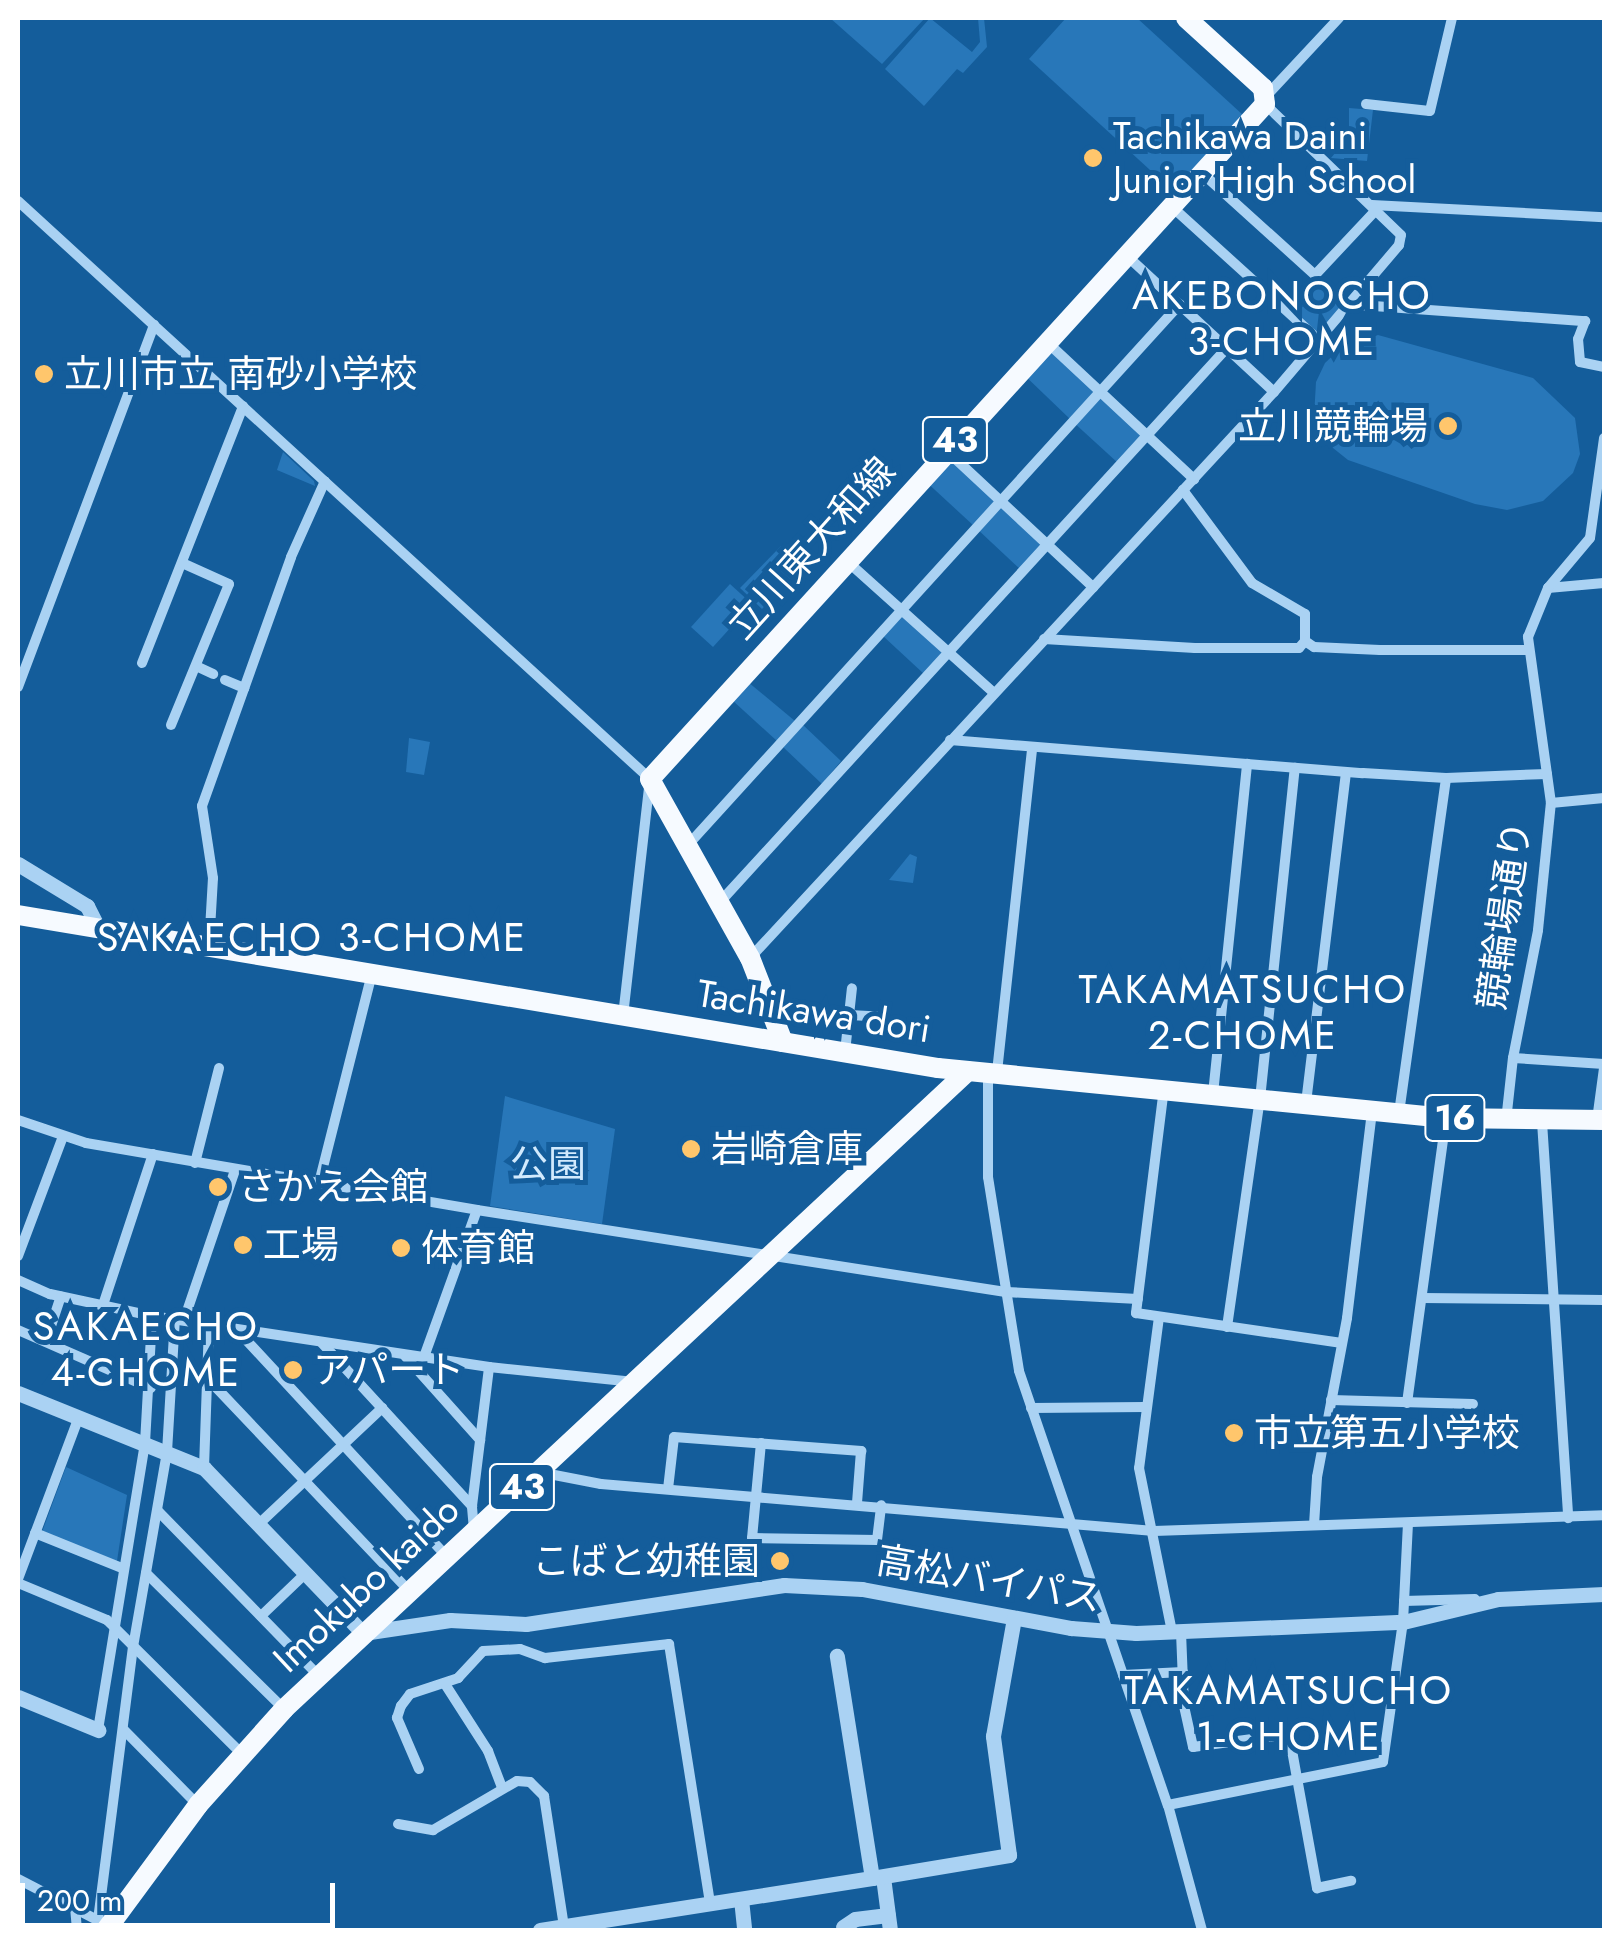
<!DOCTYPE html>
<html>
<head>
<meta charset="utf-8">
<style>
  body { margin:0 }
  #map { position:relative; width:1622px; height:1948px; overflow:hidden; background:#145d9b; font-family:Jost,"Noto Sans JP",sans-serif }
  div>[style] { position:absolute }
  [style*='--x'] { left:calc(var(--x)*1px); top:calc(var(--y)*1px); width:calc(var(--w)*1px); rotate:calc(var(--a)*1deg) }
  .green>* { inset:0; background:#2877b9 }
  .minor>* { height:10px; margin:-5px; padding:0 5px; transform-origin:5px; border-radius:5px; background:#aad2f3 }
  .tertiary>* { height:15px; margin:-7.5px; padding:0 7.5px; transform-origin:7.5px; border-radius:7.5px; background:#aad2f3 }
  .primary>* { height:20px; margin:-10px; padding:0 10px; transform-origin:10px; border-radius:10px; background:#f6faff }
  .dots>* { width:28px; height:28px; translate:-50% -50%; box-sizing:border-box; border:5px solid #145d9b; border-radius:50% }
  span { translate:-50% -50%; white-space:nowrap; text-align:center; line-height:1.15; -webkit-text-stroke:10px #145d9b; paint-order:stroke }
  .shield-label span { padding:2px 8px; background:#145d9b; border:2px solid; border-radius:8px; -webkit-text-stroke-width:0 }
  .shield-label { font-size:35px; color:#fff; font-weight:700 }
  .poi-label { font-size:38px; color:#fff }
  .left { translate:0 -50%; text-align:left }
  .right { translate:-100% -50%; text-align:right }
  .street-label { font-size:38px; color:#fff }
  .park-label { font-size:38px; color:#d2eafd }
  .neighbourhood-label { font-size:40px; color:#fff; letter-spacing:2.5px }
  .frame { position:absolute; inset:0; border:20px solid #fff; pointer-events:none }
  .scale { position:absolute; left:20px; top:1883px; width:315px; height:45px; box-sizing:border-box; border:5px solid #fff; border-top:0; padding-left:12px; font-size:30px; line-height:35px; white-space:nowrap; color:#fff; -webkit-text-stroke:8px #145d9b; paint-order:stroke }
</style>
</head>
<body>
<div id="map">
  <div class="green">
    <i style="clip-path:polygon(830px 18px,925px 18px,882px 64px)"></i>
    <i style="clip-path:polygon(930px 18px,972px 52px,980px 42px,978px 18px,984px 18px,987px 47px,963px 73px,957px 69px,924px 106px,885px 69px)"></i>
    <i style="clip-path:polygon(1066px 18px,1137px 18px,1243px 115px,1174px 192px,1029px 59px)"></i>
    <i style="clip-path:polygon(1349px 108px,1373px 110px,1367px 161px,1331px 158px,1349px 136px)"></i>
    <i style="clip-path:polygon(1317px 278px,1345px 303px,1320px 339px,1295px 317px,1303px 306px,1298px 301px)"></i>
    <i style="clip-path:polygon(1378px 335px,1533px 378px,1575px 418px,1580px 454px,1573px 473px,1543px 501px,1507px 510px,1475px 504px,1348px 460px,1333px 448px,1314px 417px,1316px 382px,1325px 363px,1341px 348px)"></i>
    <i style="clip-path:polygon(1046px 343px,1096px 390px,1070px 419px,1020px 371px)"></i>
    <i style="clip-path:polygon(1098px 392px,1144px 435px,1118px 463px,1072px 421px)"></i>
    <i style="clip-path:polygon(946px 451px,997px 500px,974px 526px,922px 478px)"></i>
    <i style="clip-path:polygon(283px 452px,314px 481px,315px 486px,277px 470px)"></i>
    <i style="clip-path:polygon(999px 501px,1045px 544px,1021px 570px,975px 527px)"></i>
    <i style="clip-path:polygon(781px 546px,802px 566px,762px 609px,740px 588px)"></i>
    <i style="clip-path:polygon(730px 584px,752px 604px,713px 647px,691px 627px)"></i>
    <i style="clip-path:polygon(903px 614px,944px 652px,924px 674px,883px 636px)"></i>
    <i style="clip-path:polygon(748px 682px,795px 721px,777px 741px,732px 700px)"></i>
    <i style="clip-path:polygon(802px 724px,841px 761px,822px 784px,782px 746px)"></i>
    <i style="clip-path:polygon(409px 738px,430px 742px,424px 775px,406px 772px)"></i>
    <i style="clip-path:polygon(910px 854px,917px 857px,913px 883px,889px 880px)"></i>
    <i style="clip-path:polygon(505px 1096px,615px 1129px,602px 1224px,490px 1206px)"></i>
    <i style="clip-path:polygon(66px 1467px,127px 1495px,117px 1561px,42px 1532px)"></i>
  </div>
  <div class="minor">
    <i style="--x:1366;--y:104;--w:64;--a:6.2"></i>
    <i style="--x:1430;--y:111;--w:96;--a:-76.7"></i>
    <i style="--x:1201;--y:172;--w:154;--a:42.1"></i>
    <i style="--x:1315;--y:275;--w:89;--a:-46.8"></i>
    <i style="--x:18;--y:201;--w:856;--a:42.44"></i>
    <i style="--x:650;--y:779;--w:238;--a:96.5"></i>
    <i style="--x:1170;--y:205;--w:202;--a:42.2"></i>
    <i style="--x:1372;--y:205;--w:232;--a:3"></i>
    <i style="--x:1125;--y:254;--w:203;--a:42.8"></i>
    <i style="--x:1346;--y:304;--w:240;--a:4.1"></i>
    <i style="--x:1585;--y:321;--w:19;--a:111"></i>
    <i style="--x:1578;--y:339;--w:23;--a:85"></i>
    <i style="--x:1580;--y:362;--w:25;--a:12"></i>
    <i style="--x:1048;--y:343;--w:200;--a:43"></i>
    <i style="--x:947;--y:451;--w:200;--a:43"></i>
    <i style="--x:848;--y:562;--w:196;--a:41.9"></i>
    <i style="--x:1548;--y:588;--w:56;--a:-5.1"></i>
    <i style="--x:1044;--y:639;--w:151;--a:3.4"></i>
    <i style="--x:1195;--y:648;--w:104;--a:0"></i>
    <i style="--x:1299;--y:648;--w:9;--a:-49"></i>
    <i style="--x:1305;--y:641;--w:27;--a:-90"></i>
    <i style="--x:1305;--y:614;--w:61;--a:-149.7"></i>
    <i style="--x:1252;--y:583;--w:116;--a:-126.6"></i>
    <i style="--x:1305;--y:641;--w:11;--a:34"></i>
    <i style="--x:1314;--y:647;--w:66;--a:2.6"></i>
    <i style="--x:1380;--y:650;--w:148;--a:0"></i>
    <i style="--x:142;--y:663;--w:276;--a:-68.5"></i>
    <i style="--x:196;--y:666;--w:19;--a:25"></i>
    <i style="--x:225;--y:680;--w:21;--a:23"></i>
    <i style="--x:18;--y:687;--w:387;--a:-69.4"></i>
    <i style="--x:171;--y:725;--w:152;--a:-67.6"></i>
    <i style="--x:229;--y:584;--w:51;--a:-155.9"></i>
    <i style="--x:950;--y:740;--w:414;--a:4.6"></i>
    <i style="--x:1363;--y:773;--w:83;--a:3.4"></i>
    <i style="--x:1446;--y:778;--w:101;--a:-2.3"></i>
    <i style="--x:1551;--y:803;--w:53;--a:-5.4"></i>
    <i style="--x:688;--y:845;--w:731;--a:-47.72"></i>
    <i style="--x:720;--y:902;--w:751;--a:-47.54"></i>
    <i style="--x:209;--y:947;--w:69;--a:-86.7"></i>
    <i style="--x:213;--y:878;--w:73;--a:-98.7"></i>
    <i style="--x:202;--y:806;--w:264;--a:-70.3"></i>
    <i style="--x:291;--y:557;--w:83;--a:-65.9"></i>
    <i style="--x:750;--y:958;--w:771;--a:-47.21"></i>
    <i style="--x:1274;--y:392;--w:193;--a:-49.6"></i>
    <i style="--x:1399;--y:245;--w:10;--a:-79"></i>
    <i style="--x:1401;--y:235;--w:189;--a:-136.1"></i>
    <i style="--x:1265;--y:104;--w:12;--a:-70"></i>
    <i style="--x:1269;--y:93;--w:103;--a:-47"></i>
    <i style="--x:849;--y:1015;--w:34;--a:3"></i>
    <i style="--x:845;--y:1052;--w:64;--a:-83.8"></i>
    <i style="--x:1513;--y:1058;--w:91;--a:3.8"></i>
    <i style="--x:988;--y:1072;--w:105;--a:90"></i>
    <i style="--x:988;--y:1177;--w:196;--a:80.9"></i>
    <i style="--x:1019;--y:1371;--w:459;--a:71.1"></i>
    <i style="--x:1168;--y:1805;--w:130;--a:74.8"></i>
    <i style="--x:997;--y:1072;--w:325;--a:-83.8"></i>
    <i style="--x:1164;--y:1088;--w:227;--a:97.1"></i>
    <i style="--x:1136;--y:1313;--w:208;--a:8.3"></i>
    <i style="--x:1213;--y:1094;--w:332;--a:-84.1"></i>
    <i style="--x:1306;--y:1103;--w:333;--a:-83.1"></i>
    <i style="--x:1399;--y:1113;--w:338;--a:-82"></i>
    <i style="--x:18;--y:1120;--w:72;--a:18.7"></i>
    <i style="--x:86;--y:1143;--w:397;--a:9.7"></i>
    <i style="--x:477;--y:1210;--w:535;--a:8.81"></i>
    <i style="--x:1006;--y:1292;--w:132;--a:3"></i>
    <i style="--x:1597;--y:1120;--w:52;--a:-82.3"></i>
    <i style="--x:1506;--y:1121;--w:63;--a:-83.7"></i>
    <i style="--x:1513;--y:1058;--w:130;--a:-78.9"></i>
    <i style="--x:1538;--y:930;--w:128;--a:-84.2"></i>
    <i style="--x:1551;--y:803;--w:168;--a:-97.9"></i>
    <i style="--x:1528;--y:637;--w:53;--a:-67.8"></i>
    <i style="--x:1548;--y:588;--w:65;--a:-50"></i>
    <i style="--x:1590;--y:538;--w:101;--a:-82"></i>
    <i style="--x:1542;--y:1122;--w:397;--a:86.2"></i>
    <i style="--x:195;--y:1163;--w:98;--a:-75.8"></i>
    <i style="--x:319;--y:1183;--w:216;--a:-75.8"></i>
    <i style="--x:18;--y:1256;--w:128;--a:-69.4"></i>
    <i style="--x:18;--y:1280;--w:35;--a:24"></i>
    <i style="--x:50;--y:1294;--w:104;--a:12.2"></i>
    <i style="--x:152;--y:1316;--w:341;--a:8.6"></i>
    <i style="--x:489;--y:1367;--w:146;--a:5.9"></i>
    <i style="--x:1422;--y:1298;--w:182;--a:0.6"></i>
    <i style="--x:103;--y:1305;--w:159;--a:-71.7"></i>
    <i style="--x:1159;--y:1317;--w:152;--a:97.5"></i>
    <i style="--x:1139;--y:1468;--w:167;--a:78.6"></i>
    <i style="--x:184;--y:1320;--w:158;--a:-71.2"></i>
    <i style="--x:1227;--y:1327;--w:230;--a:-81.8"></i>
    <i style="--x:1260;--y:1099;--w:333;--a:-84"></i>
    <i style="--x:18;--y:1330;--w:145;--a:23.6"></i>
    <i style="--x:237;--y:1330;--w:309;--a:47.2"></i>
    <i style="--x:46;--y:1341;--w:47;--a:-71.6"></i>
    <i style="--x:322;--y:1343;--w:222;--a:47.4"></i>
    <i style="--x:405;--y:1356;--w:113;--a:48.2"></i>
    <i style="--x:424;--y:1357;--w:156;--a:-70.2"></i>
    <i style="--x:209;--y:1380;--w:291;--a:46.5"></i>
    <i style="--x:1331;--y:1400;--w:142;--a:1.6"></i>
    <i style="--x:1407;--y:1403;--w:288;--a:-82.2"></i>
    <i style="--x:1031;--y:1408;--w:114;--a:-0.5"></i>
    <i style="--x:761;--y:1443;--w:95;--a:95.4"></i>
    <i style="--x:752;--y:1538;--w:125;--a:0.9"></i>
    <i style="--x:877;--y:1540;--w:35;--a:-83"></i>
    <i style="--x:204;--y:1468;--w:143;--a:-88"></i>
    <i style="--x:539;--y:1472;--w:63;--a:11"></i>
    <i style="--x:601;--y:1484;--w:555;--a:4.86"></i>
    <i style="--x:1154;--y:1531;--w:450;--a:-2"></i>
    <i style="--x:668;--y:1489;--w:52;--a:-83.4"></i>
    <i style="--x:674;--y:1437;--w:188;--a:4.3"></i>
    <i style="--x:861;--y:1451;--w:52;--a:94.4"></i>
    <i style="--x:158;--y:1511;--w:229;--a:45.7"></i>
    <i style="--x:260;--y:1523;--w:168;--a:-43.3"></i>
    <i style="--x:1314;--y:1525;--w:48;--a:-86.4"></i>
    <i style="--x:1317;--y:1477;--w:162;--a:-79.3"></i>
    <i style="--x:1347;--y:1318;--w:209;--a:-83.1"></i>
    <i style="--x:474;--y:1530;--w:24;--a:-95"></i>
    <i style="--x:472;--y:1506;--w:140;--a:-83"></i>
    <i style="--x:35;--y:1533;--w:96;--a:22"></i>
    <i style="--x:146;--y:1573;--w:192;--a:44.6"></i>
    <i style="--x:18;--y:1579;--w:173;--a:-69.4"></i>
    <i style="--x:18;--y:1583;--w:96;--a:22.6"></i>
    <i style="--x:107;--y:1620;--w:190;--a:44.8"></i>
    <i style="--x:1404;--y:1601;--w:71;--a:-1.6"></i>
    <i style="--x:261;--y:1616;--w:62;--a:-43.7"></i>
    <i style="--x:1181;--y:1632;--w:74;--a:87.7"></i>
    <i style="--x:1184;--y:1706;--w:42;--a:77.6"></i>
    <i style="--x:1193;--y:1747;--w:97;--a:-7.7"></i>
    <i style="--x:1289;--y:1734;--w:157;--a:79.7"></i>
    <i style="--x:1317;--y:1888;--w:35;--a:-12"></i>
    <i style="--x:1123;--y:1675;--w:60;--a:-2.9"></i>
    <i style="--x:445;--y:1684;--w:80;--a:57.3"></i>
    <i style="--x:488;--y:1751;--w:40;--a:69"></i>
    <i style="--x:123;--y:1729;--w:107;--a:45.4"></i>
    <i style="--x:98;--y:1730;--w:291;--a:-80.7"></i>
    <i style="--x:145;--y:1443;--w:127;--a:-86.8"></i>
    <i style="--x:419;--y:1769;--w:56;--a:-113.3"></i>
    <i style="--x:397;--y:1718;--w:13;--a:-72"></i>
    <i style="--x:401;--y:1706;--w:15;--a:-53"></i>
    <i style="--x:410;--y:1694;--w:51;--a:-18.4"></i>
    <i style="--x:458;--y:1678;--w:37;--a:-47"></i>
    <i style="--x:483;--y:1651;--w:37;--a:-3"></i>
    <i style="--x:520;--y:1649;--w:27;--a:20"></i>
    <i style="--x:545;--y:1658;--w:125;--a:-6.4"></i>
    <i style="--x:669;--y:1644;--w:263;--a:81"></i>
    <i style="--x:1168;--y:1805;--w:219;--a:-11.3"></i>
    <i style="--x:1383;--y:1762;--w:141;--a:-81.9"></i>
    <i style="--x:1403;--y:1622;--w:99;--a:-87.1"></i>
    <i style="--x:398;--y:1824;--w:36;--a:10"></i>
    <i style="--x:433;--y:1830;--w:97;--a:-30.3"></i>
    <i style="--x:517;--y:1781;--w:13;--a:4"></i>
    <i style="--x:530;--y:1782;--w:20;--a:45"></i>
    <i style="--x:544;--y:1796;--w:132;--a:81.3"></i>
    <i style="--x:18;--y:1879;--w:93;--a:27.4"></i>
    <i style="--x:75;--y:1907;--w:23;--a:85"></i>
    <i style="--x:98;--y:1920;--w:275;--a:-82.7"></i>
    <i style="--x:133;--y:1647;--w:198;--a:-80.1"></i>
    <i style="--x:167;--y:1452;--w:133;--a:-86.6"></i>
  </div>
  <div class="tertiary">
    <i style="--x:18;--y:864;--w:81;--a:31.3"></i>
    <i style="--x:87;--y:906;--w:27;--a:63"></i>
    <i style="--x:18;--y:1393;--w:201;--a:22"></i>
    <i style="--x:204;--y:1468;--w:229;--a:46.1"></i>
    <i style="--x:363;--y:1633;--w:88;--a:-8.5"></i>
    <i style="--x:450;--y:1620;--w:76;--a:3"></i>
    <i style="--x:526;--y:1624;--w:261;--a:-8.6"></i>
    <i style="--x:784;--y:1585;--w:78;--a:2.9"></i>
    <i style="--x:862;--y:1589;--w:213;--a:10.6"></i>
    <i style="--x:1071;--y:1628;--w:65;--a:4.4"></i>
    <i style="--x:1136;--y:1633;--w:267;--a:-2.4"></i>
    <i style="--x:1403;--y:1622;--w:98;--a:-13.6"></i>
    <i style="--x:1498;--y:1599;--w:106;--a:-2.7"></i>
    <i style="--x:18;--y:1697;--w:87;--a:22.4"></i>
    <i style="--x:883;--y:1877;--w:53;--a:82.5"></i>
    <i style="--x:872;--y:1878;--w:139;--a:-9.5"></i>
    <i style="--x:1009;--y:1855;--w:120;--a:-97.7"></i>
    <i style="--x:993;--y:1736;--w:120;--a:-79.9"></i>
    <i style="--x:741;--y:1899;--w:31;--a:84"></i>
    <i style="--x:843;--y:1927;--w:14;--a:-34"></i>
    <i style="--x:855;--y:1919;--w:33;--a:-7"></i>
    <i style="--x:540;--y:1930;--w:336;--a:-8.9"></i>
    <i style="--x:872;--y:1878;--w:225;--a:-99"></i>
  </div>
  <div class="primary">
    <i style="--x:18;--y:915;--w:933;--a:9.44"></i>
    <i style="--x:938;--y:1068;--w:510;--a:5.62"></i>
    <i style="--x:1446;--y:1118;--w:158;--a:0.7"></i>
    <i style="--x:783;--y:1042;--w:90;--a:-111.4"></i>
    <i style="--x:750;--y:958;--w:205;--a:-119.2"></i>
    <i style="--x:650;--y:779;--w:913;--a:-47.66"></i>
    <i style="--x:1265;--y:104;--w:16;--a:-97"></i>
    <i style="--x:1263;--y:88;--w:104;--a:-137.7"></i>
    <i style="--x:106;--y:1930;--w:155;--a:-53.6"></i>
    <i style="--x:198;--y:1805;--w:129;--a:-48.1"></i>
    <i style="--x:284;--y:1709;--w:935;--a:-43.01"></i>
  </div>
  <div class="dots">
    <i style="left:1093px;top:158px;background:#ffc66c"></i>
    <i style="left:44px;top:374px;background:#ffc66c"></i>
    <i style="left:1448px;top:426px;background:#ffc66c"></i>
    <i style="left:691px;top:1149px;background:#ffc66c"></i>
    <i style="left:218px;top:1187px;background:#ffc66c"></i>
    <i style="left:243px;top:1245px;background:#ffc66c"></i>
    <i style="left:401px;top:1248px;background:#ffc66c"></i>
    <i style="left:293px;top:1370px;background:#ffc66c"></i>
    <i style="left:1234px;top:1433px;background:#ffc66c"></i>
    <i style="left:780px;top:1561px;background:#ffc66c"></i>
  </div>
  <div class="shield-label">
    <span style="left:955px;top:440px">43</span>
    <span style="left:1455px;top:1118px">16</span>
    <span style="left:522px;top:1487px">43</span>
  </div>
  <div class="poi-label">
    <span class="left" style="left:1113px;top:158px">Tachikawa Daini<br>Junior High School</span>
    <span class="left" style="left:64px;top:374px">立川市立 南砂小学校</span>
    <span class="right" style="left:1428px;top:426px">立川競輪場</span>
    <span class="left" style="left:711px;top:1149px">岩崎倉庫</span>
    <span class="left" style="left:238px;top:1187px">さかえ会館</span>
    <span class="left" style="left:263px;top:1245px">工場</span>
    <span class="left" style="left:421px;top:1248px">体育館</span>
    <span class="left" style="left:313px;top:1370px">アパート</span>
    <span class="left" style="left:1254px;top:1433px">市立第五小学校</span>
    <span class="right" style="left:760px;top:1561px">こばと幼稚園</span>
  </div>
  <div class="street-label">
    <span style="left:811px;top:548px;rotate:-48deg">立川東大和線</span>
    <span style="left:1504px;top:915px;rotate:-82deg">競輪場通り</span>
    <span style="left:814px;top:1011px;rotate:9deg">Tachikawa dori</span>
    <span style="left:989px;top:1579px;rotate:10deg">高松バイパス</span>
    <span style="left:366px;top:1584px;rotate:-43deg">Imokubo kaido</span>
  </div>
  <div class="park-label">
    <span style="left:548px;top:1164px">公園</span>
  </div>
  <div class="neighbourhood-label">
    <span style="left:1282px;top:318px">AKEBONOCHO<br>3-CHOME</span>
    <span style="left:312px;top:937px">SAKAECHO 3-CHOME</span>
    <span style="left:1243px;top:1012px">TAKAMATSUCHO<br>2-CHOME</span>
    <span style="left:146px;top:1349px">SAKAECHO<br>4-CHOME</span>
    <span style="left:1289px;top:1713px">TAKAMATSUCHO<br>1-CHOME</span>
  </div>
  <div class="frame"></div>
  <div class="scale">200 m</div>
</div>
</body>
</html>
